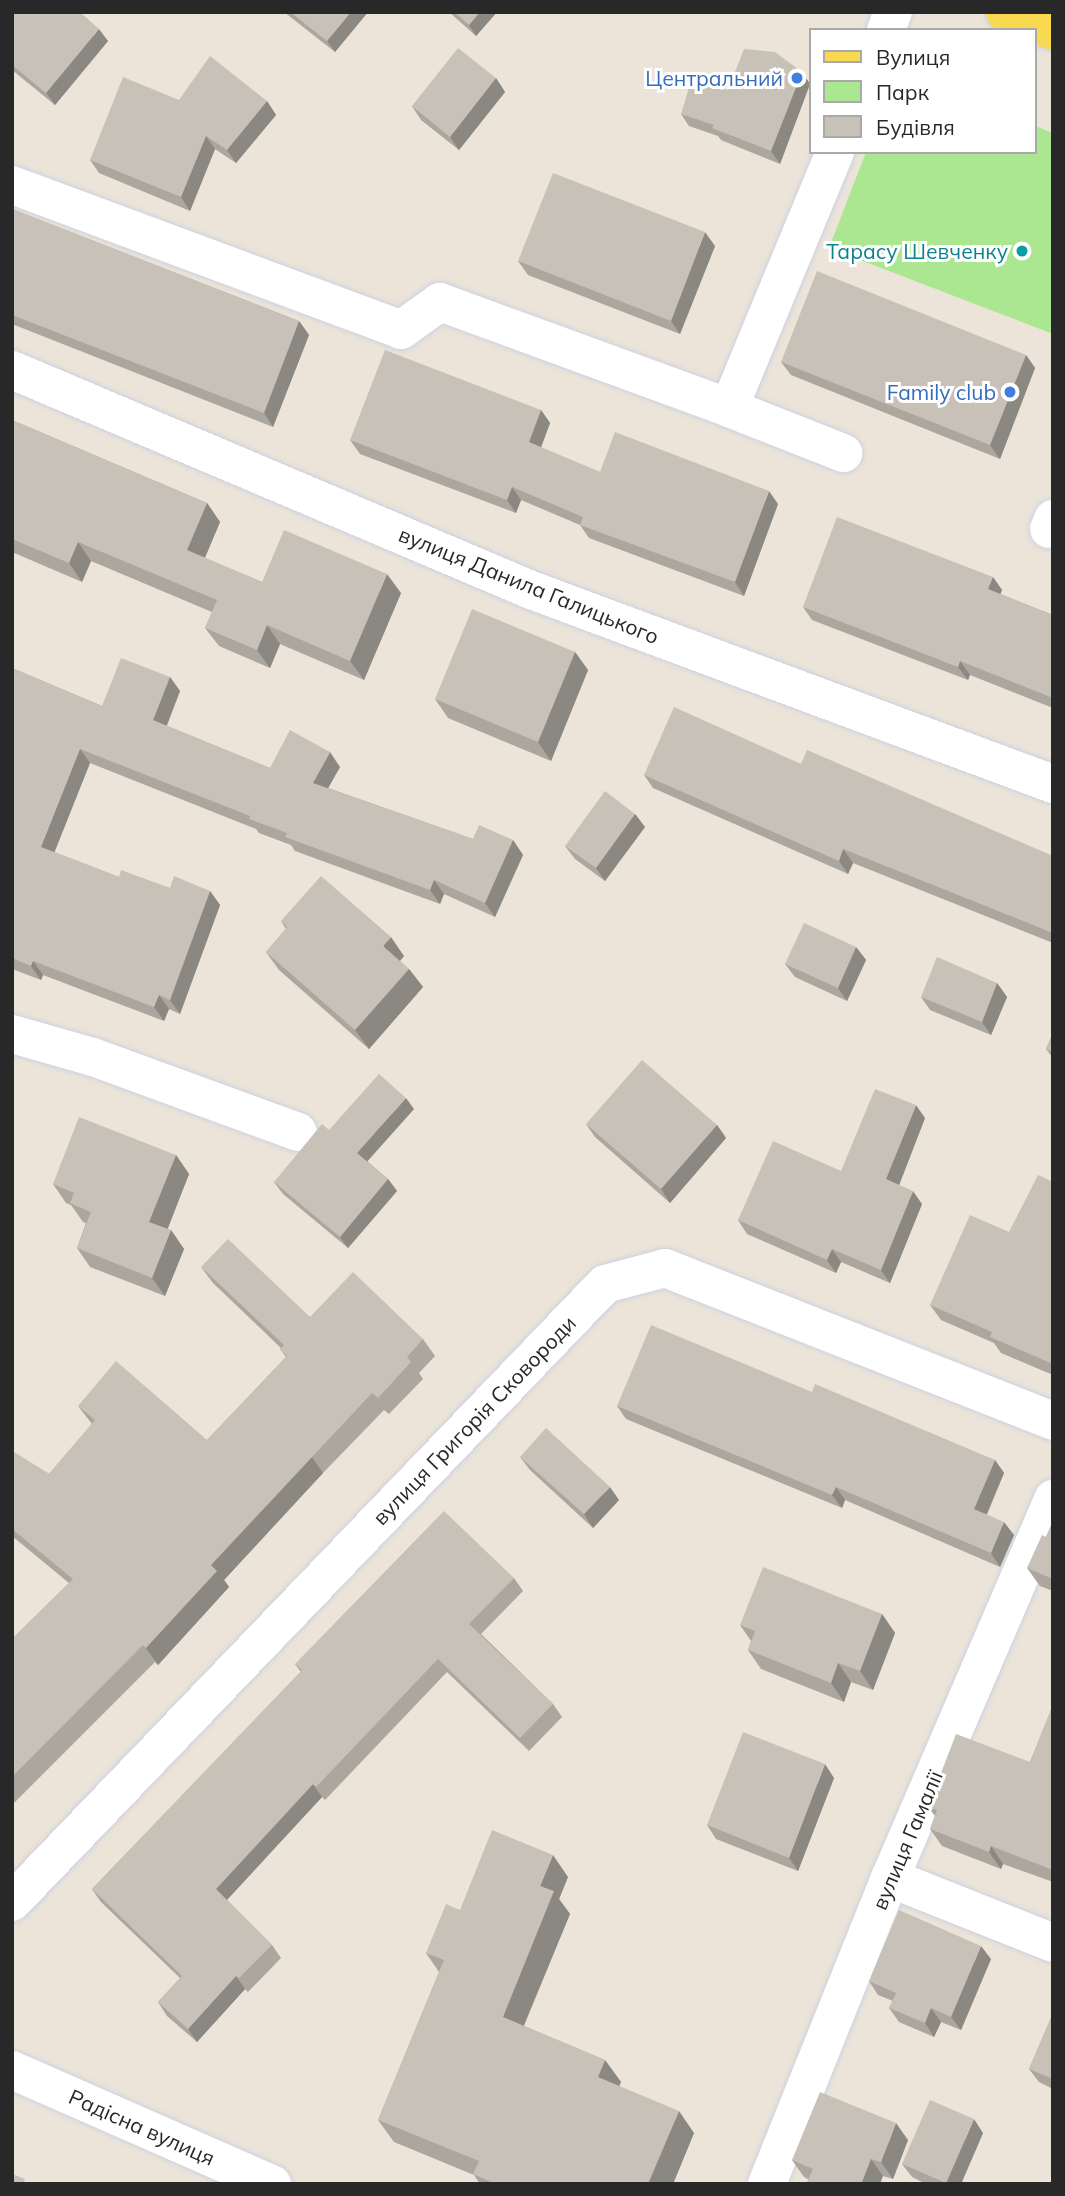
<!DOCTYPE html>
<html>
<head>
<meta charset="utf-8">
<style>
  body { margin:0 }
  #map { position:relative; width:1065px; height:2196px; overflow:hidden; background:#ece4d8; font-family:Mulish,sans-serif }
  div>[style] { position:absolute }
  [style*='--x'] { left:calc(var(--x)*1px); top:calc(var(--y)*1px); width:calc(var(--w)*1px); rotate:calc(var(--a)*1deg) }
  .green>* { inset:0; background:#aae790 }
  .roads { filter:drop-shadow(0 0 2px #cdd1e2) drop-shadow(0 0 2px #cdd1e2) }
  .minor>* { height:38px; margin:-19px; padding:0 19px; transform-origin:19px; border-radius:19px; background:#fff }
  .major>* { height:38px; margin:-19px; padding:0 19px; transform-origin:19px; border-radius:19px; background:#f9d950 }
  .wall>* { inset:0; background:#aba69e }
  .shaded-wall>* { inset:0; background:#8b8781 }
  .building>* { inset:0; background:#c7c1b8 }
  .dots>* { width:19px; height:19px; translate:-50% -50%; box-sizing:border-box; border:4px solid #fff; border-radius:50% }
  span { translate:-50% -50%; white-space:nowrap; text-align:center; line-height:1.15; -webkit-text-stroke:6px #fff; paint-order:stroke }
  .shop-label { font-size:21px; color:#366cbe }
  .right { translate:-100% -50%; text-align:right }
  .culture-label { font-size:21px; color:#0d838f }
  .street-label { font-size:21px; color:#282828 }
  .frame { position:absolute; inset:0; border:14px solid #282828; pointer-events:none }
  .legend { position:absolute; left:809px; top:28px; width:228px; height:126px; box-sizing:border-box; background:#fff; border:2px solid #a9a9a9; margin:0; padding:9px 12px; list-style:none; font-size:21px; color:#282828 }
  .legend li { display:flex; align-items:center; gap:14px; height:35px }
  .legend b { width:35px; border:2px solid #a9a9a9 }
</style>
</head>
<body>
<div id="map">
  <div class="green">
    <i style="clip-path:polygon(1035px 126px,1053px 133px,1053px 334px,829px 248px,866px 152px,1035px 152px)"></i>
  </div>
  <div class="roads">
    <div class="minor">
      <i style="--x:886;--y:30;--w:19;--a:-69"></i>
      <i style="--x:835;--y:152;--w:277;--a:112.5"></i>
      <i style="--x:729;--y:408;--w:123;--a:21.5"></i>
      <i style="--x:12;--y:185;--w:415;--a:20.4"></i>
      <i style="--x:401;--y:330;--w:48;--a:-35.7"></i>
      <i style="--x:440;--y:302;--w:308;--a:20.1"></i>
      <i style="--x:12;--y:370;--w:564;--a:22.97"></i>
      <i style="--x:531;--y:590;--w:557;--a:20.39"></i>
      <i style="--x:1049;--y:529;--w:11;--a:-68"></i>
      <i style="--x:12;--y:1034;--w:84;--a:15.9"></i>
      <i style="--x:93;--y:1057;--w:218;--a:20.1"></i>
      <i style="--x:890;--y:1878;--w:175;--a:21.7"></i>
      <i style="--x:12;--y:1902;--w:856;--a:-46.18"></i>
      <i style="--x:605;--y:1284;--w:62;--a:-14.9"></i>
      <i style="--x:665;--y:1268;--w:417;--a:21.5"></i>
      <i style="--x:12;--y:2070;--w:284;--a:23.7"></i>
      <i style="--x:767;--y:2184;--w:330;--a:-68.1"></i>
      <i style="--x:890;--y:1878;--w:413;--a:-66.7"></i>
    </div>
    <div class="major">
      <i style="--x:1005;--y:12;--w:52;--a:21.6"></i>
    </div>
  </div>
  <div class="wall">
    <i style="clip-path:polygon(12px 12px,108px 41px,55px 105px,12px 70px)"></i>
    <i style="clip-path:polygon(284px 12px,368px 12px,335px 52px)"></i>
    <i style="clip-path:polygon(449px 12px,497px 12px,476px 36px)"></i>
    <i style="clip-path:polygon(802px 72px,810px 84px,780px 164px,721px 140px,718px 136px,689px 126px,681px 114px,728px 90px)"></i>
    <i style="clip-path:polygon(496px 78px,505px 92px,459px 150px,421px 120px,412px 106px)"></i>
    <i style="clip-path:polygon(267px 101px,276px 115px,236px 163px,215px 149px,190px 211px,99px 173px,90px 160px)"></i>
    <i style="clip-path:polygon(12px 209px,299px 321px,309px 335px,273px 427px,12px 324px)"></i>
    <i style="clip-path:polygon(715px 246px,680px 334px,528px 275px,518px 261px)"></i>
    <i style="clip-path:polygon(1026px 355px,1035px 368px,1000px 459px,791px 375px,781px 362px)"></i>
    <i style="clip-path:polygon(541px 410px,550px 423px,541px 448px,600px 472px,778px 504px,744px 596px,589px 538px,580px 525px,521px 500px,516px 513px,360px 454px,350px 440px)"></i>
    <i style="clip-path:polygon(12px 420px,207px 503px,220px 522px,205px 558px,262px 582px,401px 593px,364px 680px,280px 644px,270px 668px,219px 646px,205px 628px,212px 612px,91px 561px,82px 582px,12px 552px)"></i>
    <i style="clip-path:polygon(993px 577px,1002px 590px,1000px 594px,1053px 615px,1053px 708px,970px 675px,968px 680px,812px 620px,803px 607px)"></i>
    <i style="clip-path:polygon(575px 652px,588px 670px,551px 761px,448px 718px,435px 699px)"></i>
    <i style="clip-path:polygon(12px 668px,102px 706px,170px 677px,180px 691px,167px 726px,270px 768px,340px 767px,328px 788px,473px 839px,513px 840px,523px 855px,495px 917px,444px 894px,440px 904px,295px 851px,291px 845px,259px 833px,256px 829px,90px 763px,54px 852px,119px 877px,170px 888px,210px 891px,220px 905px,180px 1014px,169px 1009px,164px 1021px,43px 975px,41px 980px,12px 969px)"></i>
    <i style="clip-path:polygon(801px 764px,1053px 856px,1053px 943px,853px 863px,848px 874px,653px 788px,644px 775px)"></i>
    <i style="clip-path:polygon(635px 814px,645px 827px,605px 881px,575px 859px,565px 846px)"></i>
    <i style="clip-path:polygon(281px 921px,404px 956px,400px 961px,409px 969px,423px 987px,369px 1049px,279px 970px,266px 952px,286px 929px)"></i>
    <i style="clip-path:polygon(856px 947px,866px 960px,847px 1001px,795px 977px,785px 964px)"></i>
    <i style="clip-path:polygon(997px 983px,1007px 997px,991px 1035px,930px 1010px,921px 997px)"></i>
    <i style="clip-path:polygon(1053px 1033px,1053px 1058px,1046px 1049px)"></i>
    <i style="clip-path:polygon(414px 1109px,367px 1161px,388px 1179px,397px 1191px,348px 1248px,283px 1194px,274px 1182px,329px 1130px)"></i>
    <i style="clip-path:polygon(925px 1118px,899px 1185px,922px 1204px,890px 1283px,841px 1262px,836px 1273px,747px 1234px,738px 1220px,841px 1171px)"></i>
    <i style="clip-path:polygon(586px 1124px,717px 1125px,726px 1138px,670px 1203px,595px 1137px)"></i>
    <i style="clip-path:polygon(176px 1155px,189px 1174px,167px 1229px,171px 1230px,184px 1249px,165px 1296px,90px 1267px,77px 1248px,86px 1223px,83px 1222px,71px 1205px,66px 1203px,53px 1184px)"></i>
    <i style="clip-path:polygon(1053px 1182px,1053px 1375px,1001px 1353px,994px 1343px,941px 1320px,930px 1305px,1009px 1232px)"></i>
    <i style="clip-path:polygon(201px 1267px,310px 1317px,423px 1339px,435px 1356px,419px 1373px,423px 1379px,389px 1414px,384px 1410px,323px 1473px,224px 1580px,229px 1587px,158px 1665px,155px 1662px,12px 1805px,12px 1639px,69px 1583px,12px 1536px,12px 1451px,49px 1474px,92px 1424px,78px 1406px,207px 1440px,286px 1357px,280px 1349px,281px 1348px,213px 1283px)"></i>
    <i style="clip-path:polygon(812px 1392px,995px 1460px,1004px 1473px,987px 1515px,1014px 1535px,1000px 1567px,845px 1500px,842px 1508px,626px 1419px,617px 1406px)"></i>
    <i style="clip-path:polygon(520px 1457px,619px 1500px,593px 1528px,530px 1470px)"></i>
    <i style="clip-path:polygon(1053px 1521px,1053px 1591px,1040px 1586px,1027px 1568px,1046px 1537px)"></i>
    <i style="clip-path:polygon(514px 1578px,523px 1591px,481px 1634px,553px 1704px,562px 1717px,529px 1751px,447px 1672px,325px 1800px,322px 1797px,227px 1900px,272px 1945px,281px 1958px,248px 1992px,245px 1989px,197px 2042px,167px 2016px,158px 2002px,180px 1978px,101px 1902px,92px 1889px,301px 1672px,295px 1664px)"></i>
    <i style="clip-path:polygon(882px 1614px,895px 1633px,873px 1690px,851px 1682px,844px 1702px,761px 1669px,748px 1650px,751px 1641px,740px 1625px)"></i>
    <i style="clip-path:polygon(1053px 1705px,1053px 1882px,1003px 1864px,1001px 1869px,942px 1846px,930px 1829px,935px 1816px,928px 1807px,1030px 1762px)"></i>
    <i style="clip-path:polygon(834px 1778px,798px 1871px,716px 1839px,707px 1825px)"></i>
    <i style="clip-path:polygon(568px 1877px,559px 1899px,570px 1914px,524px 2026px,605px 2060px,621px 2082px,619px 2086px,694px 2133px,673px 2184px,480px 2184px,474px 2175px,394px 2142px,378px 2120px,439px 1972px,426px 1953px)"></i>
    <i style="clip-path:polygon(991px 1959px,961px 2030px,941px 2022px,934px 2037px,899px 2022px,889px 2008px,893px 2001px,878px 1995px,869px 1981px)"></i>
    <i style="clip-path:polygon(1053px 2013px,1053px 2089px,1039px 2082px,1029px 2069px)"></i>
    <i style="clip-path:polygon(983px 2133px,961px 2184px,926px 2184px,912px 2177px,902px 2164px)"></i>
    <i style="clip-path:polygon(908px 2140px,893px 2179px,883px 2176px,808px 2179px,804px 2177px,792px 2160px)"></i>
  </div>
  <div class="shaded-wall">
    <i style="clip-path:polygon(351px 12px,368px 12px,335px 52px,327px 41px)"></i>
    <i style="clip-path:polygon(480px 12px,497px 12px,476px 36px,469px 25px)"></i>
    <i style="clip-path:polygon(99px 29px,108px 41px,55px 105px,46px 93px)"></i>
    <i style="clip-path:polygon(802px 72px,810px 84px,780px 164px,771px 151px)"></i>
    <i style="clip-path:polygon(496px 78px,505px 92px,459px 150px,450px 137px)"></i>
    <i style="clip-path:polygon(267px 101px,276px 115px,236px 163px,227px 150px)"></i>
    <i style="clip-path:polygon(206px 136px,215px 149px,190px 211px,181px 197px)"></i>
    <i style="clip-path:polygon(705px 232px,715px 246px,680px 334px,671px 321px)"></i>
    <i style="clip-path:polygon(299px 321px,309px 335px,273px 427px,264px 413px)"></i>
    <i style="clip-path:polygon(1026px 355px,1035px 368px,1000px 459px,990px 445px)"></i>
    <i style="clip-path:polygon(541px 410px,550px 423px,538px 455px,529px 442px)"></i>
    <i style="clip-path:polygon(512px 487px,521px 500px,516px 513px,507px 500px)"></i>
    <i style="clip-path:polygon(769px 491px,778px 504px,744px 596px,735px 582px)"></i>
    <i style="clip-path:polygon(207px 503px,220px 522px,200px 569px,187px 550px)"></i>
    <i style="clip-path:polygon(78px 542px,91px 561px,82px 582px,69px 563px)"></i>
    <i style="clip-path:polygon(387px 574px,401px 593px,364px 680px,350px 661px)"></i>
    <i style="clip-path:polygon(993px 577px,1002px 590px,997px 603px,988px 589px)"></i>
    <i style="clip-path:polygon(267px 625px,280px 644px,270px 668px,257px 650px)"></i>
    <i style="clip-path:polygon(575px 652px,588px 670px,551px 761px,538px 742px)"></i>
    <i style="clip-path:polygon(960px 661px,970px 675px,968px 680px,958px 667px)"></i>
    <i style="clip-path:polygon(170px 677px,180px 691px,163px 734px,153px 720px)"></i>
    <i style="clip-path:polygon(80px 749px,90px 763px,51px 861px,41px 847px)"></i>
    <i style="clip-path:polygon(330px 752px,340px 767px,323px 797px,313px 783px)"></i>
    <i style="clip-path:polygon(635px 814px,645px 827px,605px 881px,596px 868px)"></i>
    <i style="clip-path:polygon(513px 840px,523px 855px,495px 917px,485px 903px)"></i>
    <i style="clip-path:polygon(843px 849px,853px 863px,848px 874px,839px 861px)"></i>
    <i style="clip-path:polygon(434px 880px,444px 894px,440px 904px,430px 890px)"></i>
    <i style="clip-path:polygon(210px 891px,220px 905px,180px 1014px,170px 1000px)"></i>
    <i style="clip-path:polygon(391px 937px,404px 956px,396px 965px,383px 946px)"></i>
    <i style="clip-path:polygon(856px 947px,866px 960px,847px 1001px,838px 988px)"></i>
    <i style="clip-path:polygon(33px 961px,43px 975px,41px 980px,31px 966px)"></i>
    <i style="clip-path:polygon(409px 969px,423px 987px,369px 1049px,355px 1030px)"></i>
    <i style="clip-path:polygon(997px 983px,1007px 997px,991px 1035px,982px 1022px)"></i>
    <i style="clip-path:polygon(159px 995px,169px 1009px,164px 1021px,154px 1007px)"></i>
    <i style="clip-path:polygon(406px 1098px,414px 1109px,365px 1164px,357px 1153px)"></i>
    <i style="clip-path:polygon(916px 1105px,925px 1118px,896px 1193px,886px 1179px)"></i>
    <i style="clip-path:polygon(717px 1125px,726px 1138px,670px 1203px,661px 1189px)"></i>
    <i style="clip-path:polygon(176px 1155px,189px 1174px,163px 1241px,149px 1222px)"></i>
    <i style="clip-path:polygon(388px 1179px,397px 1191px,348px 1248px,340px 1237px)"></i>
    <i style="clip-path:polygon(913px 1191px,922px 1204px,890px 1283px,881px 1270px)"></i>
    <i style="clip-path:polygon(171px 1230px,184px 1249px,165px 1296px,152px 1278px)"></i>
    <i style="clip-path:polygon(832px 1249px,841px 1262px,836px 1273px,827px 1260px)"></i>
    <i style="clip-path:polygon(312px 1457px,323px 1473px,224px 1580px,229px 1587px,158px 1665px,146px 1648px,211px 1565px)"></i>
    <i style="clip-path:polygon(995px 1460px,1004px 1473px,983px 1522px,974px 1509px)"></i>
    <i style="clip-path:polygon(610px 1487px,619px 1500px,593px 1528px,584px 1514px)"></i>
    <i style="clip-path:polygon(836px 1487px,845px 1500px,842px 1508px,832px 1495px)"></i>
    <i style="clip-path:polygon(1004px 1522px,1014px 1535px,1000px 1567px,991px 1553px)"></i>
    <i style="clip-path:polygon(882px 1614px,895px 1633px,873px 1690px,860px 1671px)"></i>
    <i style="clip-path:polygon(838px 1663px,851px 1682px,844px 1702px,831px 1683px)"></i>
    <i style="clip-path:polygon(825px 1764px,834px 1778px,798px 1871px,789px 1858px)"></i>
    <i style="clip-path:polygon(313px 1784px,322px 1797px,225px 1902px,216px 1889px)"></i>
    <i style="clip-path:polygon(991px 1846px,1003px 1864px,1001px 1869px,989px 1852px)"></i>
    <i style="clip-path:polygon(553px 1855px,568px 1877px,559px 1899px,570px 1914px,518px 2039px,503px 2017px,540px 1886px)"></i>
    <i style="clip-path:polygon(981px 1946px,991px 1959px,961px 2030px,951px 2017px)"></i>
    <i style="clip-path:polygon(236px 1976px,245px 1989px,197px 2042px,188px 2029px)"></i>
    <i style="clip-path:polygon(931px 2008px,941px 2022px,934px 2037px,925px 2023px)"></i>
    <i style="clip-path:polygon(605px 2060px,621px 2082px,613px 2099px,598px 2077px)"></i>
    <i style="clip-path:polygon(679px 2111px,694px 2133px,673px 2184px,648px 2184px)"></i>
    <i style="clip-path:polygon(974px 2119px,983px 2133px,961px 2184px,946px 2184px)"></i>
    <i style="clip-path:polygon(896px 2123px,908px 2140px,893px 2179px,881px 2162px)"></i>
    <i style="clip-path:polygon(871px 2159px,883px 2176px,880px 2184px,861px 2184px)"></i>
  </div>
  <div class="building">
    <i style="clip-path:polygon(12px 12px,80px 12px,99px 29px,46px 93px,12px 65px)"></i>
    <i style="clip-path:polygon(290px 12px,351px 12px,327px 41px)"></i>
    <i style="clip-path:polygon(454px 12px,480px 12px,469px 25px)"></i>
    <i style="clip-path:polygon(458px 48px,496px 78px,450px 137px,412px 106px)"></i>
    <i style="clip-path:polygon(744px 49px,775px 52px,802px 72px,771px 151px,712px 128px,714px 125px,681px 114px,692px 78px,728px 90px)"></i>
    <i style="clip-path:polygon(210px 56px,267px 101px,227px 150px,206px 136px,181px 197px,90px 160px,123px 77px,179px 100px)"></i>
    <i style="clip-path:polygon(553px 173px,705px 232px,671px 321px,518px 261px)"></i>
    <i style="clip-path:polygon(12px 209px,299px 321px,264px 413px,12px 315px)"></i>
    <i style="clip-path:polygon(817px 271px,1026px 355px,990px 445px,781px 362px)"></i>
    <i style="clip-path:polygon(385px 350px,541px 410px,529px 442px,600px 472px,615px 432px,769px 491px,735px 582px,580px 525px,583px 517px,512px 487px,507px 500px,350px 440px)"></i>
    <i style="clip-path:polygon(12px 420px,207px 503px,187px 550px,262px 582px,284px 530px,387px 574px,350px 661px,267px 625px,257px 650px,205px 628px,217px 600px,78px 542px,69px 563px,12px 539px)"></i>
    <i style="clip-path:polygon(837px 517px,993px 577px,988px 589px,1053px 615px,1053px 698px,960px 661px,958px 667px,803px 607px)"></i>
    <i style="clip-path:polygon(472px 609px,575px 652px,538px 742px,435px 699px)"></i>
    <i style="clip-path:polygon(121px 658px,170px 677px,153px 720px,270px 768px,290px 730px,330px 752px,313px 783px,473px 839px,479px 825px,513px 840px,485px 903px,434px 880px,430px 890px,285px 837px,287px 833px,249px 819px,250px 816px,80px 749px,41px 847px,119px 877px,121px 870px,170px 888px,174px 876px,210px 891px,170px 1000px,159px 995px,154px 1007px,33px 961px,31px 966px,12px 958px,12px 668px,102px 706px)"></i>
    <i style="clip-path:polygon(674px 707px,801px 764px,807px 750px,1053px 856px,1053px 933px,843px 849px,839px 861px,644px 775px)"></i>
    <i style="clip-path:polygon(605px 791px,635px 814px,596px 868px,565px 846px)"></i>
    <i style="clip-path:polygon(321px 876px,391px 937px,383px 946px,409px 969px,355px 1030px,266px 952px,287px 927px,281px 921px)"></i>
    <i style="clip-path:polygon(804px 923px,856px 947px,838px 988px,785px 964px)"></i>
    <i style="clip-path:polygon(937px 957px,997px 983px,982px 1022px,921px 997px)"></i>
    <i style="clip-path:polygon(1053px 1033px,1053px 1052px,1046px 1049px)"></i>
    <i style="clip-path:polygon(642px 1060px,717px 1125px,661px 1189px,586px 1124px)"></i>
    <i style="clip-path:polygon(379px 1074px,406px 1098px,357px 1153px,388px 1179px,340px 1237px,274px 1182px,322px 1124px,329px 1130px)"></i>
    <i style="clip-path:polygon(875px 1089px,916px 1105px,886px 1179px,913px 1191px,881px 1270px,832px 1249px,827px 1260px,738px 1220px,773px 1141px,841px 1171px)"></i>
    <i style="clip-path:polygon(79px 1117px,176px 1155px,149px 1222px,171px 1230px,152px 1278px,77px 1248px,91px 1212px,70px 1203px,74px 1193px,53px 1184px)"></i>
    <i style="clip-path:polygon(1038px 1175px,1053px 1182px,1053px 1364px,990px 1337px,992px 1332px,930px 1305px,970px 1215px,1009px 1232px)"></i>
    <i style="clip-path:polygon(228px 1239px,310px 1317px,353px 1272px,423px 1339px,407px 1357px,411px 1362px,378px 1398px,372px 1393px,312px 1457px,211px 1565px,217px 1571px,146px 1648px,143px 1645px,12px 1777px,12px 1639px,73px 1579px,12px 1529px,12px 1451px,49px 1474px,95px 1420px,78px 1406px,116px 1361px,207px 1440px,287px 1356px,280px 1349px,284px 1345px,201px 1267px)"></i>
    <i style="clip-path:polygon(651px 1325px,812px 1392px,815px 1384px,995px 1460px,974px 1509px,1004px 1522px,991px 1553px,836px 1487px,832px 1495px,617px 1406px)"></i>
    <i style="clip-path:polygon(546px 1428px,610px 1487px,584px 1514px,520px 1457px)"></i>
    <i style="clip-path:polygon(444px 1511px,514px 1578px,469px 1624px,553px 1704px,520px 1738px,438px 1659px,316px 1787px,313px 1784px,216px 1889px,272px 1945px,239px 1978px,236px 1976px,188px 2029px,158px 2002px,182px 1976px,92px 1889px,302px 1670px,295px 1664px)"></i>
    <i style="clip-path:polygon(1053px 1521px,1053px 1579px,1027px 1568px,1042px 1535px,1046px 1537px)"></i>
    <i style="clip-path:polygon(763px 1567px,882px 1614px,860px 1671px,838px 1663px,831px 1683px,748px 1650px,755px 1631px,740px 1625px)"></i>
    <i style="clip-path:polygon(1053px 1705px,1053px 1870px,991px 1846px,989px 1852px,930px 1829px,937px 1810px,928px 1807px,956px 1734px,1030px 1762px)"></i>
    <i style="clip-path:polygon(743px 1732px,825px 1764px,789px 1858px,707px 1825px)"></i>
    <i style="clip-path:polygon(492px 1830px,553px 1855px,540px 1886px,554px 1891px,503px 2017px,605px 2060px,598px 2077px,679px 2111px,648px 2184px,496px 2184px,473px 2174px,479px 2161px,378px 2120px,444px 1960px,426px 1953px,446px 1904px,460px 1910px)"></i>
    <i style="clip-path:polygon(899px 1910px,981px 1946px,951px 2017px,931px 2008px,925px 2023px,889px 2008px,896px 1993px,869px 1981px)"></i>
    <i style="clip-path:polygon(1053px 2013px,1053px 2079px,1029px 2069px)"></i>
    <i style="clip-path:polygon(820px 2092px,896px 2123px,881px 2162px,871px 2159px,861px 2184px,806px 2184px,813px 2169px,792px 2160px)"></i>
    <i style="clip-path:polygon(930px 2100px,974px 2119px,946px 2183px,902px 2164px)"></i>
    <i style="clip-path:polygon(12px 2174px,25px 2179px,23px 2184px,12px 2184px)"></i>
  </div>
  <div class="dots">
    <i style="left:797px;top:78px;background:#3f7fe0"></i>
    <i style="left:1022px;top:251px;background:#0f9aa8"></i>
    <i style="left:1010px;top:392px;background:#3f7fe0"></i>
  </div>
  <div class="shop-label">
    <span class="right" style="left:783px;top:78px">Центральний</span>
    <span class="right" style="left:996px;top:392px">Family club</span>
  </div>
  <div class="culture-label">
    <span class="right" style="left:1008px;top:251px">Тарасу Шевченку</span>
  </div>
  <div class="street-label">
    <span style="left:529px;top:585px;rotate:22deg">вулиця Данила Галицького</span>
    <span style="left:474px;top:1420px;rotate:-46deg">вулиця Григорія Сковороди</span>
    <span style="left:907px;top:1840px;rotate:-67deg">вулиця Гамалії</span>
    <span style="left:142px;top:2127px;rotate:24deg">Радісна вулиця</span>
  </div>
  <div class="frame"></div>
  <ul class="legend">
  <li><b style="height:9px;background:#f9d950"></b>Вулиця</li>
  <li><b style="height:19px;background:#aae790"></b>Парк</li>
  <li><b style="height:19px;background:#c7c1b8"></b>Будівля</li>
  </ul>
</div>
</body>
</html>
